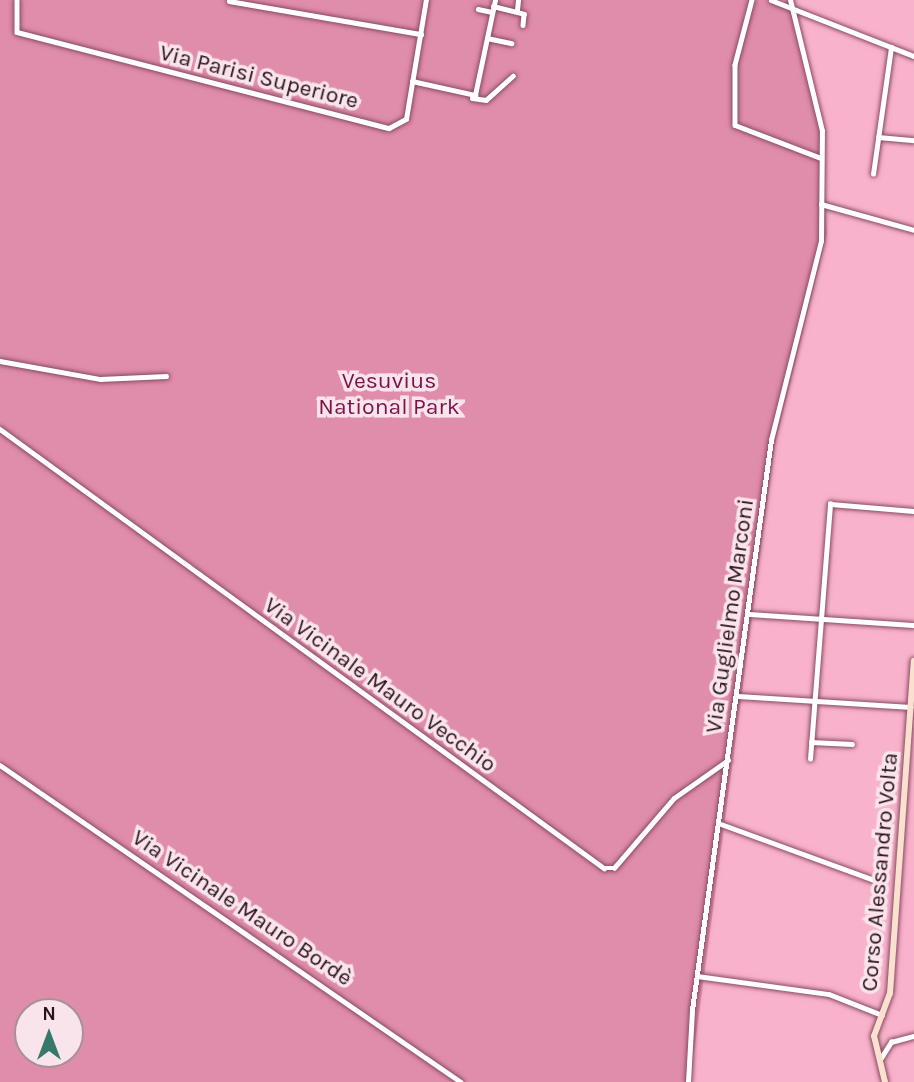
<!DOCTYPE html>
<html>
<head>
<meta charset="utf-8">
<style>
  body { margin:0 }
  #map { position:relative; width:914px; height:1082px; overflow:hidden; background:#f9b2cb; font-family:Karla,sans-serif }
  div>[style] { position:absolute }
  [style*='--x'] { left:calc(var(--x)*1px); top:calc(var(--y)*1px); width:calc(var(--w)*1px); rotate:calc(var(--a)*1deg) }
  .green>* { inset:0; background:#e08cab }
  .roads { filter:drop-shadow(0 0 2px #894b63) drop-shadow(0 0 2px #894b63) }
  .minor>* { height:4.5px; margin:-2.25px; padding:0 2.25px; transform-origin:2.25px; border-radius:2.25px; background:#fff }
  .major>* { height:6px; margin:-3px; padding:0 3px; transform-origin:3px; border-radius:3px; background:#fae0ce }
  span { translate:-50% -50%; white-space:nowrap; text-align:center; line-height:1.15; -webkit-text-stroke:7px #fae4eb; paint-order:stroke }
  .street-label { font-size:23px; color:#2c131d }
  .park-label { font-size:23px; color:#7a1247 }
  .north { position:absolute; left:14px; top:998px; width:70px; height:70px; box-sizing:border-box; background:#fae4eb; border:2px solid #a89099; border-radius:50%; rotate:0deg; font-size:19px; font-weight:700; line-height:28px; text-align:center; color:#2c131d }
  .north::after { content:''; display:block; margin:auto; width:24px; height:32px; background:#367869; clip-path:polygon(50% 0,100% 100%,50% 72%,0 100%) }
</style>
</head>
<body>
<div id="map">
  <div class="green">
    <i style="clip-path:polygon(evenodd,0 0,775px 0,793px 8px,820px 109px,827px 234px,775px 444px,690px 1082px,0 1082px,0 0,28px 1012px,70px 1012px,70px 1054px,28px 1054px,28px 1012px)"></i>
  </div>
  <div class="roads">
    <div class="minor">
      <i style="--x:17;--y:0;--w:32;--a:90"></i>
      <i style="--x:17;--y:32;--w:384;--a:14.5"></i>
      <i style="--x:389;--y:128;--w:19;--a:-28"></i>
      <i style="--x:406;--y:119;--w:121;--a:-80.5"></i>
      <i style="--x:752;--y:0;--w:67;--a:104.7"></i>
      <i style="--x:735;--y:65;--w:60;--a:90"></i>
      <i style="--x:735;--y:125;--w:92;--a:21"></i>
      <i style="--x:771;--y:0;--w:154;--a:21.4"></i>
      <i style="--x:229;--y:1;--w:195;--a:9.8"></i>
      <i style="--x:493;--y:6;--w:32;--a:14"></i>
      <i style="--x:524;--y:14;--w:11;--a:95"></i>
      <i style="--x:478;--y:9;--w:14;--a:12"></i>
      <i style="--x:517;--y:10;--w:10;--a:-84"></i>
      <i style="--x:487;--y:38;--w:25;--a:12"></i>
      <i style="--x:412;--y:81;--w:65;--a:12.5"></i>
      <i style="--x:475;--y:95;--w:97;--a:-78.1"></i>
      <i style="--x:472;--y:98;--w:14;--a:8"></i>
      <i style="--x:486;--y:100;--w:36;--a:-42"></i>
      <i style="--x:878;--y:137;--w:36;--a:5"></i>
      <i style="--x:873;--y:174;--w:128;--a:-81.9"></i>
      <i style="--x:821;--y:204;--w:97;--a:15.6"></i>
      <i style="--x:0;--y:361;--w:102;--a:10.2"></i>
      <i style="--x:100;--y:379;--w:66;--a:-2.6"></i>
      <i style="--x:0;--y:429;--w:747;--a:36.01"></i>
      <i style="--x:604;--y:868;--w:10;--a:0"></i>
      <i style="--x:614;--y:868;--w:92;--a:-49.4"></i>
      <i style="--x:674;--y:798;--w:66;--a:-35.1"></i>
      <i style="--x:748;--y:614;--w:166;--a:3.8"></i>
      <i style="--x:738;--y:696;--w:173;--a:3.6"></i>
      <i style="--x:811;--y:742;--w:41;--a:2.8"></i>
      <i style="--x:810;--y:759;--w:256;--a:-85.5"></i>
      <i style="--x:830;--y:504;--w:84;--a:4.8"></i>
      <i style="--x:0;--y:765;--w:559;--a:34.51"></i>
      <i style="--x:721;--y:824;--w:163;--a:20.1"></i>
      <i style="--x:697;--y:976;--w:133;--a:7.8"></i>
      <i style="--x:829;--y:994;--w:57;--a:21.6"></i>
      <i style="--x:881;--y:1058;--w:19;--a:-58"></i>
      <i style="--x:891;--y:1042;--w:24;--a:-15"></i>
      <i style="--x:688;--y:1082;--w:72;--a:-86.8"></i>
      <i style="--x:692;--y:1010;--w:575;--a:-82.11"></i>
      <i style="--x:771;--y:440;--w:205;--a:-75.9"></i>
      <i style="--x:821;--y:241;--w:110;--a:-89.5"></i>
      <i style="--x:822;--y:131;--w:135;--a:-103.7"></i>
    </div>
    <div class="major">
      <i style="--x:885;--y:1082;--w:47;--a:-103.4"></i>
      <i style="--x:874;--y:1036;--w:46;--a:-69.6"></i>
      <i style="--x:890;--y:993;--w:333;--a:-85.9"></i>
    </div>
  </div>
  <div class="street-label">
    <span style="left:259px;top:77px;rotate:14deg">Via Parisi Superiore</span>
    <span style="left:730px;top:616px;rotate:-82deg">Via Guglielmo Marconi</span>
    <span style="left:380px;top:685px;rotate:36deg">Via Vicinale Mauro Vecchio</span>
    <span style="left:880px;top:872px;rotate:-85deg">Corso Alessandro Volta</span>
    <span style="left:242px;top:908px;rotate:34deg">Via Vicinale Mauro Bordè</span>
  </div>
  <div class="park-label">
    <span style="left:389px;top:394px">Vesuvius<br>National Park</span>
  </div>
  <div class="north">N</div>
</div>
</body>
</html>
